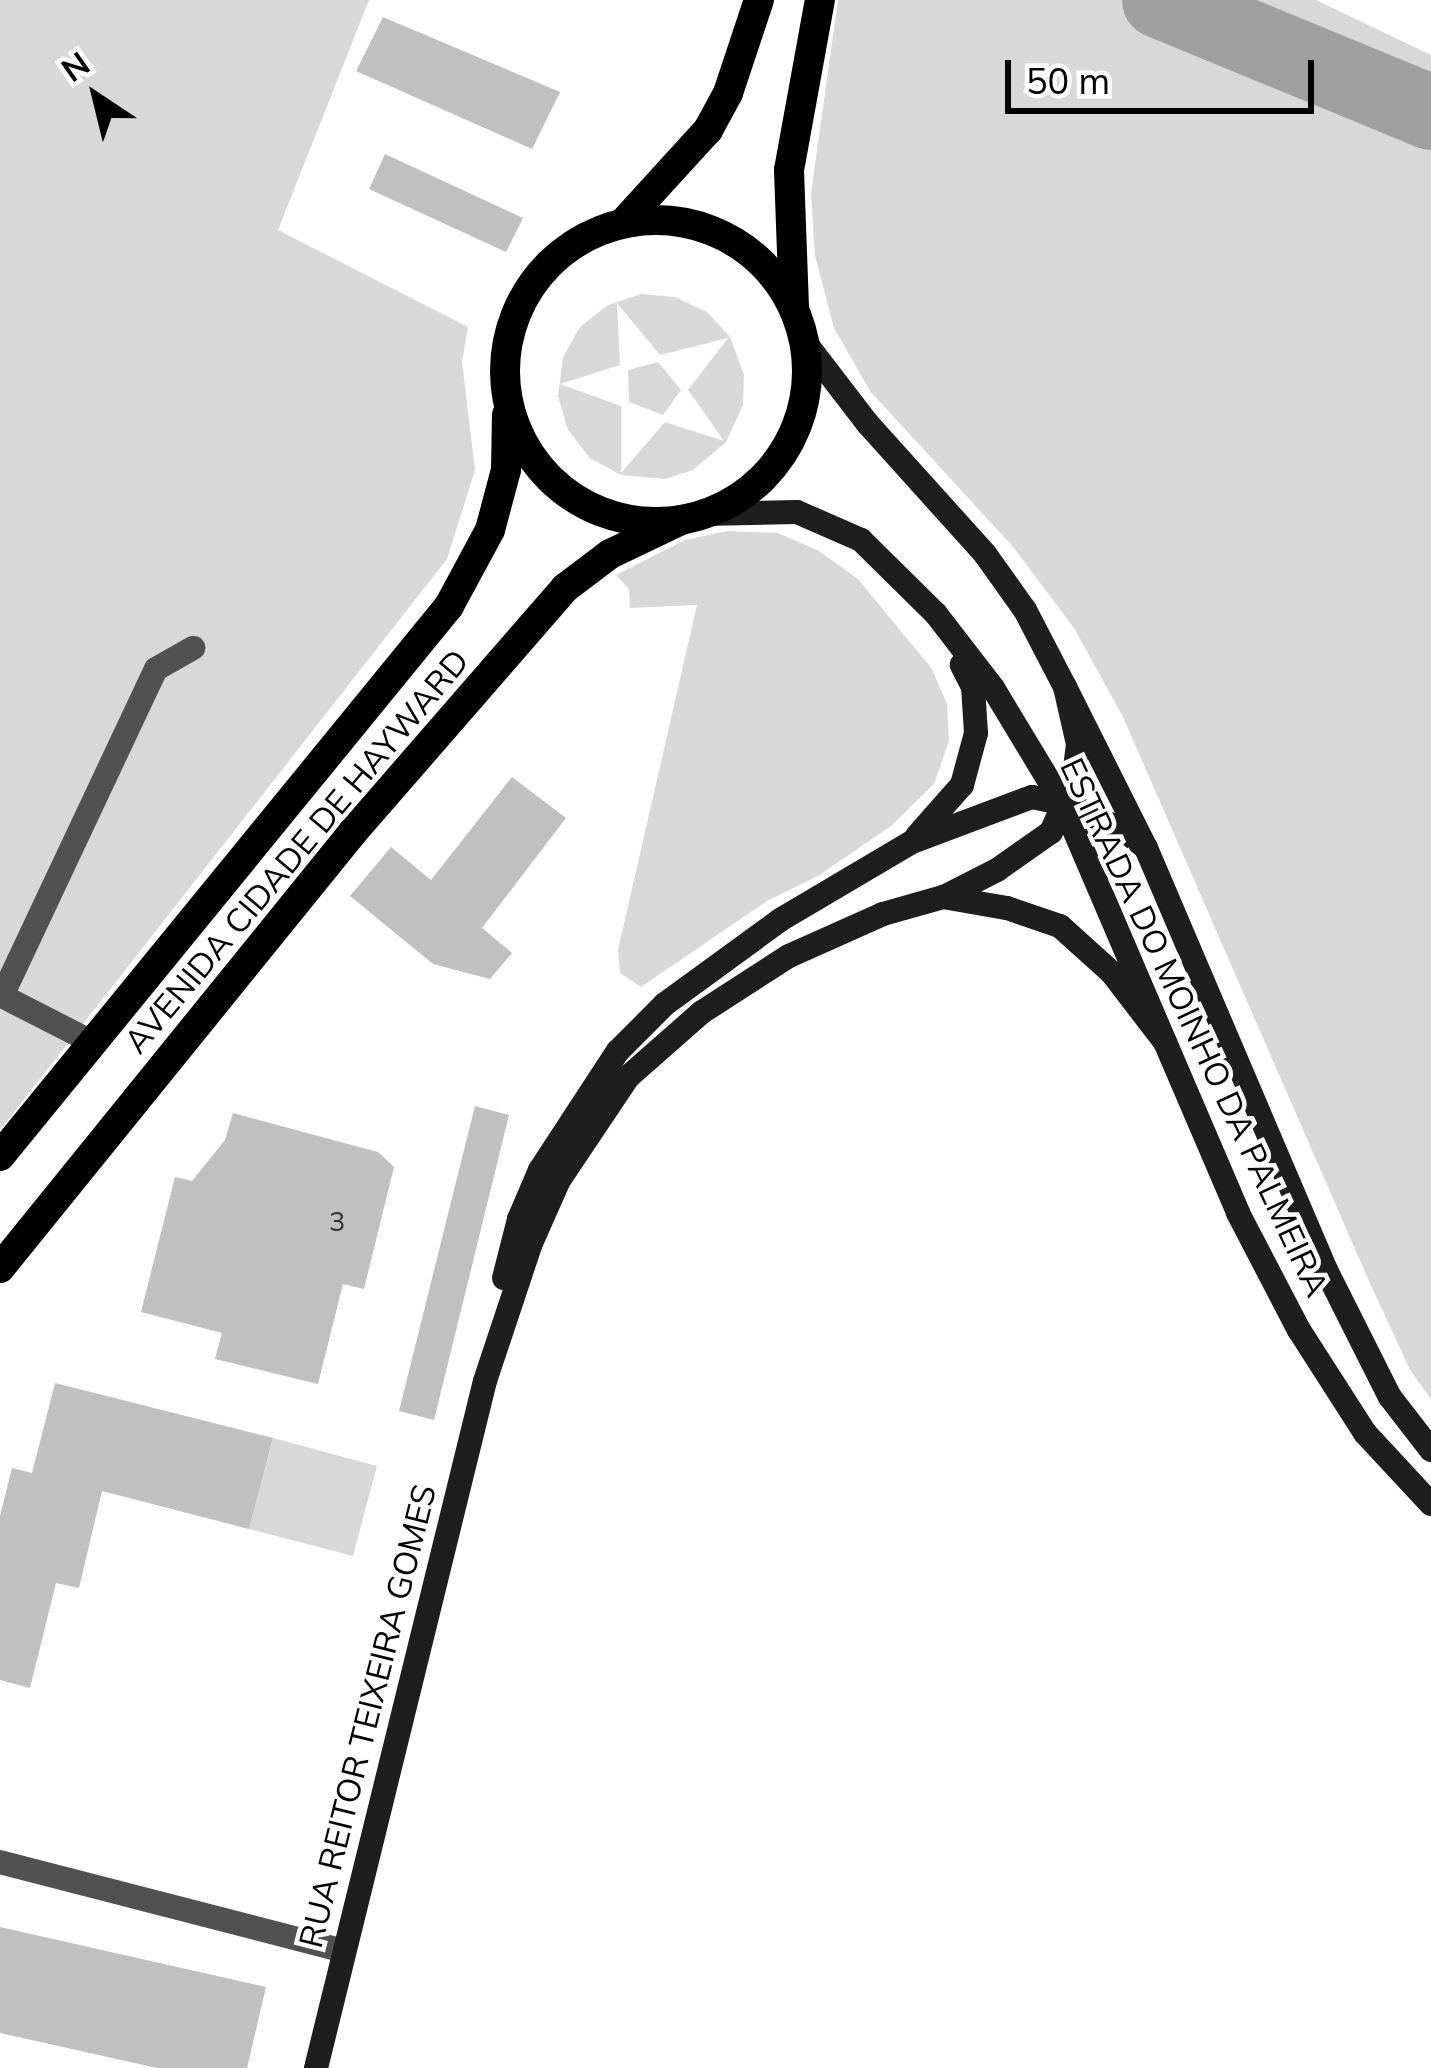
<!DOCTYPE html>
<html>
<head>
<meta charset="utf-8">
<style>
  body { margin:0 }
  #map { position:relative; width:1431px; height:2068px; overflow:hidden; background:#fff; font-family:Mulish,sans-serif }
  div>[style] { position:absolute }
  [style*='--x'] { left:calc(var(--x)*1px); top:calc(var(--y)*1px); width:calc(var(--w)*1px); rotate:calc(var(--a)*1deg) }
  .green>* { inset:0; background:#d8d8d8 }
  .river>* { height:75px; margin:-37.5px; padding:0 37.5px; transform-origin:37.5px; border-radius:37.5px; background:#9f9f9f }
  .building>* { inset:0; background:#c0c0c0 }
  .street>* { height:24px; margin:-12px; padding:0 12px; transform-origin:12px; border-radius:12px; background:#515151 }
  .secondary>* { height:24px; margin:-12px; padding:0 12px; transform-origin:12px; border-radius:12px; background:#1e1e1e }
  .primary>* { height:30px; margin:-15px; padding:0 15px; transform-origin:15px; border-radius:15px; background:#000 }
  .primary>.ring { margin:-15px; padding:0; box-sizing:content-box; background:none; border:30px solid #000; border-radius:50% }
  span { translate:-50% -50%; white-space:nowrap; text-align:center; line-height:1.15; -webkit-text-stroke:9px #fff; paint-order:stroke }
  .number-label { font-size:27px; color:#303030 }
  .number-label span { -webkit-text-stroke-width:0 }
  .street-label { font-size:33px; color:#000 }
  .north { position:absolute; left:36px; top:36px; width:120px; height:120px; -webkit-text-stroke:9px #fff; paint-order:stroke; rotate:325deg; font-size:33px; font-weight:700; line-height:48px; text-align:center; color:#000 }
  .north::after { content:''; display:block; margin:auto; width:42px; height:54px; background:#000; clip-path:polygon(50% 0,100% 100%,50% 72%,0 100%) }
  .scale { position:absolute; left:1005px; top:60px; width:309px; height:54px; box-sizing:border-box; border:6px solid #000; border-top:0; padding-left:15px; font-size:36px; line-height:42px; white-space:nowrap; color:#000; -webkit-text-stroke:9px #fff; paint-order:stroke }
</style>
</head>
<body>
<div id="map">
  <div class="green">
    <i style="clip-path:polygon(0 0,369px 0,278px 230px,468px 327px,462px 362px,475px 470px,447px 559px,0 1130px)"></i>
    <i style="clip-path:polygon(838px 0,1316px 0,1431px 55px,1431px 1399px,1410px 1370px,1369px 1281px,1123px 717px,1074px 628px,1014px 548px,870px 391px,834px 328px,815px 256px,811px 193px)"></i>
    <i style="clip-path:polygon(evenodd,641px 294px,675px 297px,707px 312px,730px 337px,744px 375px,743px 405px,726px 442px,693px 470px,665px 479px,621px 475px,590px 458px,568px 430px,558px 396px,563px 357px,580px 327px,608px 305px,641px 294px,617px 303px,660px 355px,728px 338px,688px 390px,724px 441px,665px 422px,621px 473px,621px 406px,560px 384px,620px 365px,617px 303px)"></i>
    <i style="clip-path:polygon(658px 362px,681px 390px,663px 415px,629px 402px,628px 370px)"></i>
    <i style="clip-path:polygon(727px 531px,778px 533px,819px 551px,858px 579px,932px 669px,947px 704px,949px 741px,934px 784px,891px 826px,818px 876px,767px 901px,641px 987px,620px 973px,618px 950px,697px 605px,630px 608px,629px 589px,616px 575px,685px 540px)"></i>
    <i style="clip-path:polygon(273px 1438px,377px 1466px,353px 1556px,249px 1529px)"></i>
  </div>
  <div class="river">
    <i style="--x:1159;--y:0;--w:294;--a:22.4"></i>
  </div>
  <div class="building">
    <i style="clip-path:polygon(383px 17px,560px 92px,532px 149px,356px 71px)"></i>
    <i style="clip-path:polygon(385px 154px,523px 218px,506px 252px,369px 189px)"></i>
    <i style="clip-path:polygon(512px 777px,566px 818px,482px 928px,512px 953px,490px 979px,433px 964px,350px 896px,391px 847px,431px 880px)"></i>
    <i style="clip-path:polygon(475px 1106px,509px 1115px,434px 1420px,399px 1411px)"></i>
    <i style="clip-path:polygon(233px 1113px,378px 1152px,394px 1167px,364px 1289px,343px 1284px,318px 1384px,215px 1359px,222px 1333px,141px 1312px,175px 1177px,192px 1181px,225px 1140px)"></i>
    <i style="clip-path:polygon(55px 1383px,273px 1438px,249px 1529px,102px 1491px,79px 1588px,56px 1583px,30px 1688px,0 1680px,0 1516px,12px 1468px,32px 1473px)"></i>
    <i style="clip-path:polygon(0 1927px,266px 1987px,247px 2068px,157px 2068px,0 2033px)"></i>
  </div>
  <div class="street">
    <i style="--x:0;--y:995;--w:103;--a:27.1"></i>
    <i style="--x:2;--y:996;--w:361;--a:-64.8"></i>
    <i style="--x:156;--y:669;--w:43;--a:-29.6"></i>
    <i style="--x:0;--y:1862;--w:355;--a:14.5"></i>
  </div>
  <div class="secondary">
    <i style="--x:805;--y:342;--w:103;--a:52.5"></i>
    <i style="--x:868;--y:424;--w:175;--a:48"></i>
    <i style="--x:985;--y:554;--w:69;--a:54.5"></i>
    <i style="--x:1025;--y:610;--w:87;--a:62.5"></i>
    <i style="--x:1065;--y:687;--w:58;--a:77.2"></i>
    <i style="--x:1078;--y:744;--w:40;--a:97.1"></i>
    <i style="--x:1073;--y:784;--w:53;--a:114.6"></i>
    <i style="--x:1051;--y:832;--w:66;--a:144.9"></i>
    <i style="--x:997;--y:870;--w:59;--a:153"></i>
    <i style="--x:705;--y:514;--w:92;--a:-1.2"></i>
    <i style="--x:797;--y:512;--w:70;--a:23.6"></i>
    <i style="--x:861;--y:540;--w:105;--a:44.6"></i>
    <i style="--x:936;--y:614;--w:93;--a:52.4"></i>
    <i style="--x:993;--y:688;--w:135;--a:58.9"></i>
    <i style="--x:1063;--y:804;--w:445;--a:66.8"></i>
    <i style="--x:1238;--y:1213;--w:132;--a:62.5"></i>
    <i style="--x:1299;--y:1330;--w:122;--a:57.3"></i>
    <i style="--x:1365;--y:1433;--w:97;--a:47.1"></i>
    <i style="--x:1065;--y:687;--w:180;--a:63.3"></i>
    <i style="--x:1146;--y:848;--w:459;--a:66.9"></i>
    <i style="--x:1326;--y:1270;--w:142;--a:63.3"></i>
    <i style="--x:1390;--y:1397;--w:67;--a:52.3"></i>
    <i style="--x:917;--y:836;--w:68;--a:-48.6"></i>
    <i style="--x:962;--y:785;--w:54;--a:-74.9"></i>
    <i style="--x:976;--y:733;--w:46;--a:-93.7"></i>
    <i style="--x:973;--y:687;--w:25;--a:-117"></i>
    <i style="--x:504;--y:1278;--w:61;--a:-75.7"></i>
    <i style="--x:519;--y:1219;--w:53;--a:-66.8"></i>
    <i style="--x:540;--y:1170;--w:142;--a:-56.8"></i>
    <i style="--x:618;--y:1051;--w:66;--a:-45"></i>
    <i style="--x:665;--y:1004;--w:142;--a:-36.1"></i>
    <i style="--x:780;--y:920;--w:153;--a:-30.6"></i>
    <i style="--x:912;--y:842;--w:128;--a:-20.6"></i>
    <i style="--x:1032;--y:797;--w:39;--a:12"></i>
    <i style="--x:1070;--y:805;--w:61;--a:25.3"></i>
    <i style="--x:1125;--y:831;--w:27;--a:39"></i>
    <i style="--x:316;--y:2068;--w:707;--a:-76.18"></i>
    <i style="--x:485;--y:1381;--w:145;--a:-71.6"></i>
    <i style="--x:531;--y:1243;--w:69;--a:-66"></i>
    <i style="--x:559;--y:1180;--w:124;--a:-56.2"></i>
    <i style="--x:628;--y:1077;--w:98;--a:-41.3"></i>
    <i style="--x:702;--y:1012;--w:103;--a:-32.8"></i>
    <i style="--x:789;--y:956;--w:103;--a:-24.1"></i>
    <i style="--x:883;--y:914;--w:62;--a:-15.8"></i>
    <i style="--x:943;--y:897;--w:65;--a:9.8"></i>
    <i style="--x:1007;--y:908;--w:56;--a:18.8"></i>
    <i style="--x:1060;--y:926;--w:70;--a:42.1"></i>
    <i style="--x:1112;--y:973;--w:87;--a:52.5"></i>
  </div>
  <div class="primary">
    <i class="ring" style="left:505px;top:220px;width:272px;height:272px"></i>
    <i style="--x:623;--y:223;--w:126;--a:-47.6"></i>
    <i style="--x:708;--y:130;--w:42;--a:-61.6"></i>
    <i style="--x:728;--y:93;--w:98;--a:-71.6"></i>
    <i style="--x:794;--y:307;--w:137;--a:-92.1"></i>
    <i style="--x:789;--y:170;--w:173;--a:-79.7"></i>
    <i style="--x:0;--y:1156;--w:710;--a:-50.77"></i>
    <i style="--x:449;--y:606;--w:86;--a:-61.7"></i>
    <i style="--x:490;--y:530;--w:62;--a:-75.1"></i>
    <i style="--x:506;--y:470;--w:55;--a:-89"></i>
    <i style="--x:0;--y:1268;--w:561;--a:-51.01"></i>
    <i style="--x:353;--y:832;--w:323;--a:-49"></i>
    <i style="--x:565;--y:588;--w:56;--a:-37.1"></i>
    <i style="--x:610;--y:554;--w:79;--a:-25.6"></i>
  </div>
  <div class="number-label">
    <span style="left:337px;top:1222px">3</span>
  </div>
  <div class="street-label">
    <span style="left:296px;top:851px;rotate:-50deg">AVENIDA CIDADE DE HAYWARD</span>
    <span style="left:1195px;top:1027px;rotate:65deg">ESTRADA DO MOINHO DA PALMEIRA</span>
    <span style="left:367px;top:1716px;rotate:-76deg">RUA REITOR TEIXEIRA GOMES</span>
  </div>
  <div class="north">N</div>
  <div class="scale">50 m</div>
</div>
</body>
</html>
